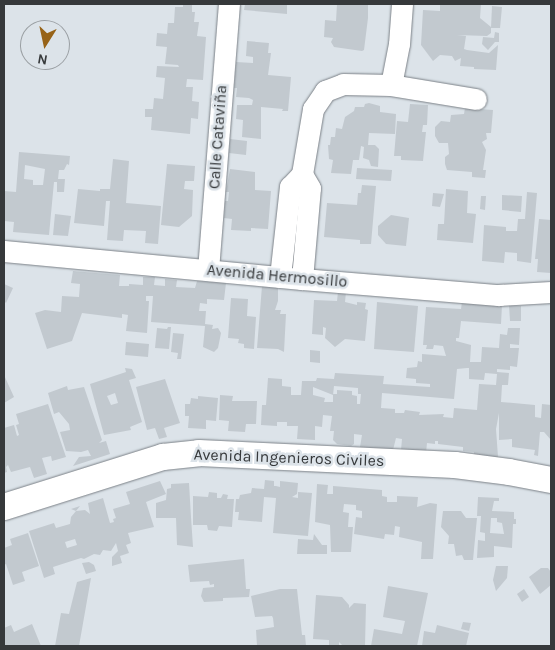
<!DOCTYPE html>
<html>
<head>
<meta charset="utf-8">
<style>
  body { margin:0 }
  #map { position:relative; width:555px; height:650px; overflow:hidden; background:#dce3e9; font-family:Karla,sans-serif }
  div>[style] { position:absolute }
  [style*='--x'] { left:calc(var(--x)*1px); top:calc(var(--y)*1px); width:calc(var(--w)*1px); rotate:calc(var(--a)*1deg) }
  .building>* { inset:0; background:#c2c9cf }
  .roads { filter:drop-shadow(0 0 1px #7b8187) drop-shadow(0 0 1px #7b8187) }
  .minor>* { height:21px; margin:-10.5px; padding:0 10.5px; transform-origin:10.5px; border-radius:10.5px; background:#fff }
  .tertiary>* { height:26px; margin:-13px; padding:0 13px; transform-origin:13px; border-radius:13px; background:#fff }
  span { translate:-50% -50%; white-space:nowrap; text-align:center; line-height:1.15; -webkit-text-stroke:5px #dce3e9; paint-order:stroke }
  .street-label { font-size:16px; color:#36393b }
  .frame { position:absolute; inset:0; border:5px solid #36393b; pointer-events:none }
  .north { position:absolute; left:20px; top:20px; width:50px; height:50px; box-sizing:border-box; background:#dce3e9; border:1px solid #9a9fa3; border-radius:50%; rotate:190deg; font-size:14px; font-weight:700; line-height:20px; text-align:center; color:#36393b }
  .north::after { content:''; display:block; margin:auto; width:18px; height:22px; background:#976318; clip-path:polygon(50% 0,100% 100%,50% 72%,0 100%) }
</style>
</head>
<body>
<div id="map">
  <div class="building">
    <i style="clip-path:polygon(183px 4px,192px 4px,192px 12px,195px 12px,194px 22px,199px 22px,197px 36px,206px 37px,203px 80px,187px 79px,186px 87px,193px 87px,192px 101px,199px 102px,198px 119px,191px 118px,190px 134px,151px 130px,152px 117px,145px 117px,145px 109px,153px 109px,154px 98px,163px 99px,165px 78px,156px 77px,157px 66px,179px 67px,178px 65px,165px 64px,167px 47px,156px 46px,157px 33px,167px 34px,168px 23px,174px 23px,175px 7px,183px 7px)"></i>
    <i style="clip-path:polygon(245px 4px,287px 4px,287px 14px,244px 10px)"></i>
    <i style="clip-path:polygon(337px 4px,368px 4px,368px 18px,364px 50px,362px 51px,334px 47px,331px 42px,333px 38px,324px 37px,325px 20px,336px 21px)"></i>
    <i style="clip-path:polygon(440px 4px,481px 4px,480px 18px,491px 27px,491px 33px,487px 36px,457px 35px,466px 36px,464px 49px,467px 50px,489px 53px,498px 45px,496px 70px,474px 69px,474px 67px,460px 66px,461px 58px,455px 61px,452px 56px,440px 55px,433px 61px,421px 45px,423px 10px,440px 11px)"></i>
    <i style="clip-path:polygon(492px 6px,502px 7px,500px 28px,491px 28px)"></i>
    <i style="clip-path:polygon(495px 32px,499px 33px,499px 42px,495px 42px,488px 50px,482px 44px,483px 37px,494px 38px)"></i>
    <i style="clip-path:polygon(247px 41px,269px 43px,268px 53px,271px 53px,268px 75px,291px 77px,288px 111px,282px 111px,283px 109px,261px 107px,261px 139px,242px 137px,243px 120px,236px 119px,237px 105px,252px 105px,253px 100px,249px 98px,236px 97px,237px 88px,234px 88px,236px 62px,253px 63px,253px 57px,246px 56px)"></i>
    <i style="clip-path:polygon(369px 103px,380px 106px,380px 112px,396px 114px,395px 134px,369px 133px,368px 145px,375px 145px,379px 149px,378px 167px,371px 166px,369px 160px,363px 158px,364px 147px,361px 146px,359px 160px,353px 160px,351px 174px,331px 173px,333px 160px,329px 159px,328px 145px,330px 145px,331px 137px,335px 137px,336px 128px,342px 129px,345px 117px,354px 111px,355px 107px,364px 107px,365px 104px)"></i>
    <i style="clip-path:polygon(410px 104px,428px 105px,427px 125px,423px 125px,422px 132px,426px 132px,423px 161px,401px 160px,401px 156px,394px 156px,397px 121px,408px 122px)"></i>
    <i style="clip-path:polygon(465px 108px,493px 110px,491px 133px,486px 133px,487px 139px,482px 142px,486px 150px,483px 170px,486px 170px,485px 178px,472px 177px,472px 172px,447px 170px,445px 164px,445px 157px,449px 154px,448px 143px,439px 143px,435px 136px,435px 127px,441px 121px,450px 122px,451px 115px,464px 114px)"></i>
    <i style="clip-path:polygon(230px 139px,247px 141px,246px 155px,229px 153px)"></i>
    <i style="clip-path:polygon(evenodd,19px 152px,70px 156px,69px 165px,67px 164px,64px 170px,59px 170px,58px 179px,65px 179px,64px 192px,57px 192px,57px 182px,54px 182px,49px 235px,13px 232px,14px 222px,4px 221px,4px 191px,16px 192px,19px 152px,25px 165px,45px 169px,43px 185px,33px 185px,33px 180px,24px 179px,25px 165px)"></i>
    <i style="clip-path:polygon(113px 159px,129px 161px,126px 203px,161px 206px,158px 244px,145px 243px,146px 231px,124px 230px,123px 241px,107px 240px,110px 201px,106px 201px,104px 226px,74px 223px,78px 189px,100px 191px,100px 189px,110px 189px)"></i>
    <i style="clip-path:polygon(167px 164px,195px 166px,194px 181px,185px 181px,184px 189px,193px 190px,192px 216px,179px 227px,161px 225px)"></i>
    <i style="clip-path:polygon(357px 168px,392px 170px,391px 181px,356px 179px)"></i>
    <i style="clip-path:polygon(230px 169px,255px 172px,255px 190px,271px 191px,268px 229px,251px 228px,251px 231px,231px 230px,232px 219px,224px 218px,225px 201px,228px 201px,229px 192px,226px 192px)"></i>
    <i style="clip-path:polygon(362px 185px,376px 186px,371px 244px,360px 244px,360px 240px,324px 237px,327px 203px,357px 205px,358px 193px,361px 193px)"></i>
    <i style="clip-path:polygon(446px 189px,468px 191px,467px 213px,476px 214px,473px 243px,437px 240px,438px 224px,444px 224px)"></i>
    <i style="clip-path:polygon(527px 192px,537px 193px,531px 263px,517px 261px,517px 253px,505px 252px,504px 263px,482px 261px,484px 225px,506px 227px,506px 231px,517px 231px,518px 219px,525px 219px)"></i>
    <i style="clip-path:polygon(433px 193px,444px 194px,440px 207px,432px 206px)"></i>
    <i style="clip-path:polygon(502px 195px,522px 196px,521px 212px,502px 210px)"></i>
    <i style="clip-path:polygon(481px 196px,486px 196px,485px 210px,480px 209px)"></i>
    <i style="clip-path:polygon(55px 214px,71px 216px,68px 236px,53px 235px)"></i>
    <i style="clip-path:polygon(391px 215px,409px 218px,406px 246px,386px 244px,378px 235px,378px 226px)"></i>
    <i style="clip-path:polygon(539px 219px,551px 220px,551px 273px,537px 272px,538px 259px,535px 259px)"></i>
    <i style="clip-path:polygon(73px 271px,120px 275px,119px 286px,129px 286px,129px 284px,143px 285px,143px 277px,155px 277px,154px 285px,165px 286px,165px 279px,177px 280px,176px 287px,195px 288px,197px 281px,226px 283px,224px 300px,207px 299px,207px 304px,200px 303px,199px 311px,206px 311px,205px 324px,213px 325px,212px 329px,218px 328px,221px 333px,218px 348px,214px 352px,203px 347px,205px 326px,151px 322px,153px 296px,146px 296px,146px 301px,149px 301px,147px 333px,126px 331px,128px 315px,122px 314px,122px 318px,82px 313px,72px 341px,47px 349px,35px 313px,45px 310px,61px 312px,62px 296px,79px 297px,80px 284px,71px 283px)"></i>
    <i style="clip-path:polygon(4px 284px,13px 288px,6px 303px,4px 301px)"></i>
    <i style="clip-path:polygon(262px 286px,278px 287px,278px 301px,275px 310px,281px 310px,280px 314px,286px 314px,284px 352px,278px 349px,257px 348px)"></i>
    <i style="clip-path:polygon(338px 292px,346px 292px,345px 302px,357px 305px,357px 302px,366px 303px,365px 309px,368px 310px,365px 341px,345px 339px,335px 347px,325px 338px,326px 328px,323px 327px,323px 335px,312px 334px,314px 300px,337px 301px)"></i>
    <i style="clip-path:polygon(231px 298px,248px 299px,247px 316px,256px 317px,254px 349px,244px 348px,244px 344px,238px 343px,239px 339px,228px 338px)"></i>
    <i style="clip-path:polygon(377px 302px,418px 306px,414px 352px,374px 349px)"></i>
    <i style="clip-path:polygon(evenodd,462px 302px,502px 305px,501px 324px,461px 321px,459px 338px,456px 338px,456px 341px,471px 345px,470px 362px,481px 362px,482px 347px,499px 348px,500px 334px,507px 335px,508px 328px,520px 328px,519px 345px,510px 344px,510px 348px,519px 348px,517px 367px,510px 366px,510px 370px,497px 369px,497px 372px,509px 373px,508px 385px,502px 385px,501px 402px,535px 405px,535px 417px,541px 418px,542px 404px,551px 405px,551px 440px,544px 432px,540px 432px,538px 456px,534px 455px,535px 450px,512px 447px,512px 439px,499px 440px,499px 413px,496px 429px,498px 457px,474px 456px,474px 452px,463px 451px,463px 447px,438px 444px,438px 441px,435px 441px,435px 444px,427px 443px,426px 453px,401px 450px,402px 439px,396px 438px,393px 450px,360px 447px,362px 435px,354px 434px,354px 444px,351px 446px,337px 444px,333px 440px,334px 431px,330px 431px,332px 416px,323px 415px,322px 427px,315px 426px,315px 440px,297px 439px,298px 426px,287px 426px,287px 422px,277px 422px,277px 426px,261px 425px,262px 405px,266px 405px,268px 378px,282px 379px,282px 386px,291px 387px,291px 395px,301px 395px,302px 381px,316px 381px,317px 378px,334px 379px,335px 373px,384px 376px,383px 384px,430px 387px,430px 384px,416px 383px,416px 379px,406px 378px,407px 368px,417px 367px,418px 361px,422px 362px,422px 354px,446px 356px,443px 346px,434px 345px,433px 349px,426px 349px,427px 345px,423px 345px,426px 307px,461px 309px,462px 302px,467px 368px,469px 368px,469px 379px,484px 380px,485px 373px,497px 374px,496px 385px,479px 384px,477px 410px,454px 408px,453px 418px,443px 417px,444px 414px,419px 415px,420px 412px,405px 410px,404px 413px,395px 413px,395px 409px,381px 408px,382px 393px,454px 399px,457px 369px,467px 368px,462px 302px,334px 386px,358px 388px,358px 394px,361px 394px,360px 404px,357px 404px,357px 396px,352px 395px,352px 391px,337px 390px,337px 394px,333px 394px,333px 402px,324px 402px,325px 398px,313px 395px,313px 387px,333px 395px,334px 386px)"></i>
    <i style="clip-path:polygon(509px 305px,521px 306px,521px 321px,510px 321px)"></i>
    <i style="clip-path:polygon(168px 327px,171px 327px,169px 349px,155px 348px,157px 328px,167px 329px)"></i>
    <i style="clip-path:polygon(173px 333px,184px 334px,181px 359px,177px 359px,178px 353px,171px 352px)"></i>
    <i style="clip-path:polygon(126px 342px,149px 344px,148px 357px,125px 355px)"></i>
    <i style="clip-path:polygon(310px 350px,320px 351px,320px 363px,310px 362px)"></i>
    <i style="clip-path:polygon(evenodd,125px 368px,132px 369px,136px 378px,129px 380px,142px 422px,130px 427px,131px 430px,104px 435px,90px 384px,126px 372px,125px 368px,115px 393px,118px 403px,111px 405px,107px 396px,115px 393px)"></i>
    <i style="clip-path:polygon(4px 375px,14px 397px,4px 403px)"></i>
    <i style="clip-path:polygon(165px 379px,180px 423px,164px 428px,167px 437px,159px 439px,155px 428px,147px 430px,136px 387px)"></i>
    <i style="clip-path:polygon(67px 386px,68px 390px,84px 387px,102px 440px,99px 443px,106px 441px,110px 454px,73px 466px,79px 457px,91px 456px,88px 450px,81px 452px,66px 451px,60px 432px,70px 430px,69px 424px,59px 412px,54px 414px,48px 393px)"></i>
    <i style="clip-path:polygon(220px 395px,233px 396px,232px 401px,257px 401px,256px 424px,246px 424px,245px 432px,228px 431px,229px 421px,219px 420px)"></i>
    <i style="clip-path:polygon(198px 396px,218px 398px,216px 421px,206px 420px,206px 429px,188px 428px,189px 416px,185px 416px,185px 404px,190px 404px,191px 398px,198px 399px)"></i>
    <i style="clip-path:polygon(48px 404px,66px 457px,52px 461px,51px 456px,42px 458px,47px 474px,34px 478px,30px 467px,11px 472px,8px 465px,6px 467px,7px 472px,4px 473px,4px 428px,14px 425px,17px 436px,19px 435px,16px 425px,19px 424px,16px 414px)"></i>
    <i style="clip-path:polygon(265px 480px,274px 481px,274px 486px,276px 486px,280px 487px,280px 481px,298px 483px,297px 494px,292px 497px,298px 498px,298px 492px,312px 493px,308px 536px,273px 533px,276px 498px,264px 497px,262px 522px,238px 520px,239px 512px,235px 512px,236px 499px,239px 499px,240px 495px,251px 493px,252px 488px,264px 489px)"></i>
    <i style="clip-path:polygon(evenodd,160px 481px,166px 494px,146px 502px,154px 527px,128px 533px,131px 543px,126px 545px,129px 553px,120px 556px,122px 563px,112px 566px,112px 557px,118px 551px,116px 543px,111px 551px,103px 550px,100px 555px,94px 554px,84px 559px,81px 558px,53px 567px,55px 574px,44px 578px,29px 531px,54px 523px,56px 528px,70px 524px,71px 517px,76px 511px,71px 509px,80px 506px,76px 511px,85px 510px,90px 514px,88px 503px,103px 498px,110px 523px,114px 522px,113px 519px,116px 518px,113px 509px,130px 504px,126px 492px,160px 481px,75px 539px,77px 545px,67px 548px,65px 542px,75px 539px)"></i>
    <i style="clip-path:polygon(189px 483px,191px 517px,193px 547px,177px 545px,176px 518px,156px 518px,156px 503px,166px 500px,167px 489px,171px 488px,171px 484px)"></i>
    <i style="clip-path:polygon(317px 484px,328px 485px,327px 494px,333px 494px,333px 486px,382px 490px,382px 496px,387px 497px,387px 502px,397px 502px,397px 496px,418px 497px,417px 507px,430px 503px,437px 504px,433px 559px,421px 559px,422px 542px,399px 537px,400px 527px,395px 526px,394px 535px,385px 534px,384px 539px,354px 534px,356px 517px,362px 518px,362px 511px,356px 510px,356px 505px,344px 504px,343px 512px,349px 513px,348px 527px,353px 527px,351px 552px,331px 552px,330px 525px,315px 522px)"></i>
    <i style="clip-path:polygon(209px 492px,217px 493px,217px 498px,221px 498px,223px 494px,228px 495px,227px 499px,234px 499px,232px 527px,219px 526px,217px 531px,208px 530px,207px 525px,193px 525px,193px 496px,208px 497px)"></i>
    <i style="clip-path:polygon(evenodd,478px 497px,499px 498px,499px 501px,494px 501px,492px 511px,514px 512px,514px 519px,516px 519px,516px 524px,513px 524px,512px 548px,494px 546px,494px 557px,477px 558px,478px 540px,485px 541px,485px 533px,480px 532px,481px 516px,477px 516px,478px 497px,491px 518px,497px 518px,497px 522px,502px 523px,504px 534px,490px 533px,491px 518px)"></i>
    <i style="clip-path:polygon(443px 511px,461px 511px,466px 518px,477px 518px,473px 560px,464px 560px,462px 555px,456px 556px,454px 544px,448px 544px,449px 536px,441px 527px)"></i>
    <i style="clip-path:polygon(28px 533px,39px 566px,22px 572px,25px 581px,13px 585px,6px 564px,4px 565px,4px 548px,12px 545px,10px 539px)"></i>
    <i style="clip-path:polygon(314px 534px,322px 545px,327px 545px,327px 554px,297px 554px,298px 539px,313px 540px)"></i>
    <i style="clip-path:polygon(244px 559px,246px 589px,250px 589px,249px 597px,223px 598px,223px 601px,204px 602px,201px 596px,203px 588px,214px 587px,214px 584px,210px 585px,209px 581px,190px 582px,188px 565px)"></i>
    <i style="clip-path:polygon(89px 562px,94px 565px,96px 571px,86px 574px,82px 563px)"></i>
    <i style="clip-path:polygon(496px 566px,508px 566px,507px 578px,496px 591px,493px 580px)"></i>
    <i style="clip-path:polygon(541px 568px,548px 568px,551px 572px,551px 585px,540px 594px,529px 577px)"></i>
    <i style="clip-path:polygon(91px 578px,79px 646px,55px 646px,61px 613px,69px 614px,77px 582px)"></i>
    <i style="clip-path:polygon(388px 586px,428px 593px,417px 646px,371px 646px,374px 629px,402px 634px,405px 621px,383px 617px)"></i>
    <i style="clip-path:polygon(280px 589px,297px 589px,302px 635px,305px 635px,306px 646px,257px 646px,256px 630px,274px 627px,273px 618px,272px 616px,255px 617px,251px 596px)"></i>
    <i style="clip-path:polygon(524px 589px,529px 597px,522px 602px,517px 594px)"></i>
    <i style="clip-path:polygon(316px 595px,342px 597px,349px 605px,349px 608px,354px 603px,366px 604px,365px 646px,343px 646px,339px 642px,339px 646px,329px 645px,329px 640px,313px 639px)"></i>
    <i style="clip-path:polygon(463px 622px,471px 623px,469px 631px,461px 629px)"></i>
    <i style="clip-path:polygon(32px 624px,41px 646px,4px 646px,4px 628px,11px 625px,14px 632px)"></i>
    <i style="clip-path:polygon(437px 625px,469px 633px,466px 646px,422px 646px,424px 631px,435px 633px)"></i>
  </div>
  <div class="roads">
    <div class="minor">
      <i style="--x:391;--y:85;--w:86;--a:9.4"></i>
      <i style="--x:4;--y:251;--w:299;--a:5.4"></i>
      <i style="--x:302;--y:279;--w:197;--a:4.7"></i>
      <i style="--x:498;--y:295;--w:53;--a:-3.2"></i>
      <i style="--x:208;--y:270;--w:267;--a:-85.5"></i>
      <i style="--x:280;--y:277;--w:91;--a:-83.7"></i>
      <i style="--x:290;--y:187;--w:18;--a:-47"></i>
      <i style="--x:302;--y:174;--w:66;--a:-80.4"></i>
      <i style="--x:313;--y:109;--w:22;--a:-56"></i>
      <i style="--x:325;--y:91;--w:19;--a:-21"></i>
      <i style="--x:343;--y:84;--w:48;--a:1.2"></i>
      <i style="--x:391;--y:85;--w:42;--a:-79"></i>
      <i style="--x:399;--y:44;--w:40;--a:-85.7"></i>
      <i style="--x:302;--y:279;--w:91;--a:-85"></i>
      <i style="--x:310;--y:188;--w:16;--a:-120"></i>
    </div>
    <div class="tertiary">
      <i style="--x:4;--y:507;--w:167;--a:-17.5"></i>
      <i style="--x:163;--y:457;--w:36;--a:-6"></i>
      <i style="--x:199;--y:453;--w:256;--a:2.7"></i>
      <i style="--x:455;--y:465;--w:54;--a:7.4"></i>
      <i style="--x:509;--y:472;--w:43;--a:10.8"></i>
    </div>
  </div>
  <div class="street-label">
    <span style="left:218px;top:137px;rotate:-86deg">Calle Cataviña</span>
    <span style="left:277px;top:276px;rotate:5deg">Avenida Hermosillo</span>
    <span style="left:289px;top:458px;rotate:2deg">Avenida Ingenieros Civiles</span>
  </div>
  <div class="frame"></div>
  <div class="north">N</div>
</div>
</body>
</html>
